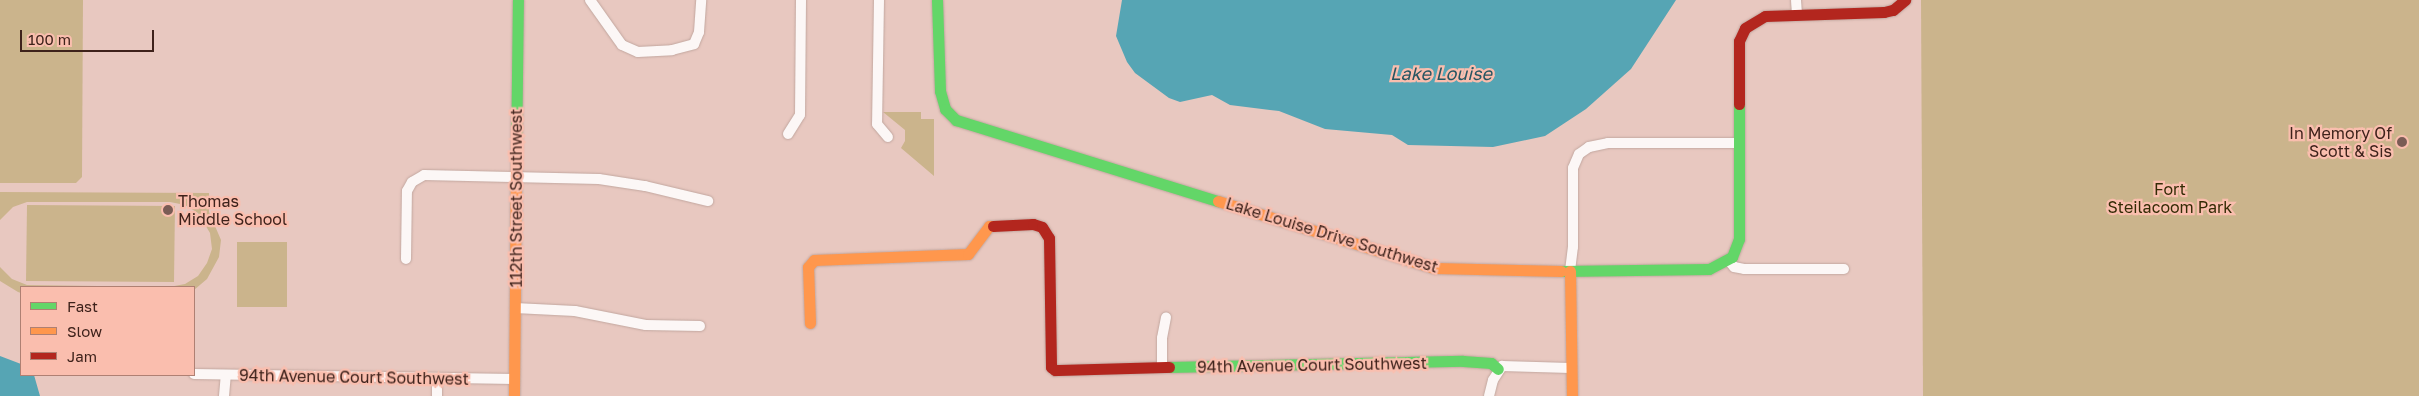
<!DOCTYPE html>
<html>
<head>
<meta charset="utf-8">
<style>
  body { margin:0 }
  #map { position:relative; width:2419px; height:396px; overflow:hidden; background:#e8c8c0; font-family:"Golos Text",sans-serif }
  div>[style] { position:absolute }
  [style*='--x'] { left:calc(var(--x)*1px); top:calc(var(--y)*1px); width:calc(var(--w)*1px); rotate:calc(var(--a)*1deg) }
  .green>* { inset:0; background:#cbb48c }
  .water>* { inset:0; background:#56a5b4 }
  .roads { filter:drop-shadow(0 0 1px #c2a79f) drop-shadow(0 0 1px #c2a79f) }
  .street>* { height:10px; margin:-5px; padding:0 5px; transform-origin:5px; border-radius:5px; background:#fcf7f6 }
  .fast>* { height:11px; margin:-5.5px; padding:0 5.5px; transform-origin:5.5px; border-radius:5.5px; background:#63d668 }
  .slow>* { height:11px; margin:-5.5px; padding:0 5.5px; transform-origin:5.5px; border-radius:5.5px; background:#ff974d }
  .jam>* { height:11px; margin:-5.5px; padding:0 5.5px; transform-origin:5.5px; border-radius:5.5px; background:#b3261e }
  .dots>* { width:14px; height:14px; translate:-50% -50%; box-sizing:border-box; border:2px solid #fabeae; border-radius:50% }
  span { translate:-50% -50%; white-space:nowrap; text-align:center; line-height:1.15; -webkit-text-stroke:4.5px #fabeae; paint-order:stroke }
  .poi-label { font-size:16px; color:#3e221b }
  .right { translate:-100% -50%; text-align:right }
  .left { translate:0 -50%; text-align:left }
  .park-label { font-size:16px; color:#332b05 }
  .street-label { font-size:16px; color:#3e221b }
  .water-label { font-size:18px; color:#265561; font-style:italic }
  .legend { position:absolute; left:20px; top:286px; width:175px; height:90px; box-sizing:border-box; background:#fabeae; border:1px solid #af8073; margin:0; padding:6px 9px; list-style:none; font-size:15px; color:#3e221b }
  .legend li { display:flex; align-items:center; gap:10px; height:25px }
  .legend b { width:25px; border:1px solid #af8073 }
  .scale { position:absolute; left:20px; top:30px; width:134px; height:22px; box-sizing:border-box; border:2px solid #3e221b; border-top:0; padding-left:6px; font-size:15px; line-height:18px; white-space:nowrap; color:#3e221b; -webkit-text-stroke:4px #fabeae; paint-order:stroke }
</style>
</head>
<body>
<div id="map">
  <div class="green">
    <i style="clip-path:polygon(0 0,83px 0,82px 177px,76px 183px,0 183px)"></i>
    <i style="clip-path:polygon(1921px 0,2419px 0,2419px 396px,1923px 396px)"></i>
    <i style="clip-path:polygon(883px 112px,921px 112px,921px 119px,934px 119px,934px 176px,901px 148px,905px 141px,905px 130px)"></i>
    <i style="clip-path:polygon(0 192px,209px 193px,209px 212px,221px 240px,219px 257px,207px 279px,194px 290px,21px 287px,21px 293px,18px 292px,0 281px,0 267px,12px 279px,27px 285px,169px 287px,185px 284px,198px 276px,207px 263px,212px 249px,210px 233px,198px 213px,185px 205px,170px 202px,27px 202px,13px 207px,0 220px)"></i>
    <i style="clip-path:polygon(27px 205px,175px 206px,174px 282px,26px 281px)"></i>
    <i style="clip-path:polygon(237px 242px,287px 242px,287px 307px,237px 307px)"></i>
  </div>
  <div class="water">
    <i style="clip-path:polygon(1122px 0,1676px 0,1631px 69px,1586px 109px,1545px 136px,1493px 147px,1408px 145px,1392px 135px,1325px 129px,1279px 111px,1230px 105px,1212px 95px,1180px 102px,1169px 98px,1135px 73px,1127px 62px,1116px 36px)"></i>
    <i style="clip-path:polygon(0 356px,21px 364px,21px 375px,34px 375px,40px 396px,0 396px)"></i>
  </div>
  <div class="roads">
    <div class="street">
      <i style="--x:590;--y:0;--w:55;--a:54.6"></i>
      <i style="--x:622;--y:45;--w:17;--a:24"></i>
      <i style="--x:638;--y:52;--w:34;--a:-3"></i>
      <i style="--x:672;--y:50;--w:23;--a:-15"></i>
      <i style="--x:694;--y:44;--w:13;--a:-67"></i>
      <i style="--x:699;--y:32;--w:32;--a:-86"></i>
      <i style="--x:879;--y:0;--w:124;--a:90.9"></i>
      <i style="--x:877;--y:124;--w:17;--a:50"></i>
      <i style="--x:1796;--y:0;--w:13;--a:86"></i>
      <i style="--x:788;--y:134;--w:22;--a:-58"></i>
      <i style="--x:800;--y:115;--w:115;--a:-89.5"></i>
      <i style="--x:406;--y:259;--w:68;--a:-89.2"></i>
      <i style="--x:407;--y:191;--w:10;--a:-61"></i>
      <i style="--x:412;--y:182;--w:14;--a:-30"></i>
      <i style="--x:424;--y:175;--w:175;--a:1.3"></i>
      <i style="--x:599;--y:179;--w:47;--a:8.7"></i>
      <i style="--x:645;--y:186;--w:65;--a:13.4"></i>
      <i style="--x:1728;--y:260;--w:9;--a:49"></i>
      <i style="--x:1734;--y:267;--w:10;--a:11"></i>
      <i style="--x:1744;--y:269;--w:100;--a:0"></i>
      <i style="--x:1570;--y:271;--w:24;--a:-83"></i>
      <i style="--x:1573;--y:247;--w:79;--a:-90"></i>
      <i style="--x:1573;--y:168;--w:15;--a:-67"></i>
      <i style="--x:1579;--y:154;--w:12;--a:-35"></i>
      <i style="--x:1589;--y:147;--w:19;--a:-12"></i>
      <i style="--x:1608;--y:143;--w:130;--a:0"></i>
      <i style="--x:515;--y:308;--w:60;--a:2.9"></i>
      <i style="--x:575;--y:311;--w:72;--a:11.2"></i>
      <i style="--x:646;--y:325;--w:54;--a:1.1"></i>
      <i style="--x:1162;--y:368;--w:30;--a:-90"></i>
      <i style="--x:1162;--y:338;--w:21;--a:-79"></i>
      <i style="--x:194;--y:374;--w:321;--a:0.9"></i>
      <i style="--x:224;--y:396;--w:21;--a:-85"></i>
      <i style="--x:437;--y:396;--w:17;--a:-90"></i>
      <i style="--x:1489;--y:396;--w:16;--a:-76"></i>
      <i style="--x:1493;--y:380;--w:17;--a:-57"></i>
      <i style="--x:1502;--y:366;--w:68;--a:1.7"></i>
    </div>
    <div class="fast">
      <i style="--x:937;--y:0;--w:91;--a:88.1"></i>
      <i style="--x:940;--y:91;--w:19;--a:74"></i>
      <i style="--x:945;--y:109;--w:16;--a:45"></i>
      <i style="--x:956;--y:120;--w:274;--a:17.2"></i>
      <i style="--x:516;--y:159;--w:159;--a:-89.3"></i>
      <i style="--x:1561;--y:271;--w:148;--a:-0.8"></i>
      <i style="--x:1709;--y:269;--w:26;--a:-28"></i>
      <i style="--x:1732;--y:257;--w:19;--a:-69"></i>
      <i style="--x:1739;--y:239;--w:135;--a:-90"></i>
      <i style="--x:1169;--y:367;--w:294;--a:-1.2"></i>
      <i style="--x:1463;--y:361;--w:28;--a:4"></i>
      <i style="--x:1491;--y:363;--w:9;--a:41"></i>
    </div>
    <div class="slow">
      <i style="--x:1218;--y:201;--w:227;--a:17.2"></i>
      <i style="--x:1435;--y:268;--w:126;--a:1.4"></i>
      <i style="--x:1570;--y:271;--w:125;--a:89.1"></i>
      <i style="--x:810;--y:323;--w:56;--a:-92"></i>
      <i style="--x:808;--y:267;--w:9;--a:-49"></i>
      <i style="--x:814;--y:260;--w:154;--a:-2.2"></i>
      <i style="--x:968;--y:254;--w:35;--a:-53"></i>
      <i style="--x:989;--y:226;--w:4;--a:0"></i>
      <i style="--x:514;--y:396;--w:237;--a:-89.5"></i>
    </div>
    <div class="jam">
      <i style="--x:1739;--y:104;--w:63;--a:-90"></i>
      <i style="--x:1739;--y:41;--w:14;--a:-65"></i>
      <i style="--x:1745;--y:28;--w:23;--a:-31"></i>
      <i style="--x:1765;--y:16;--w:119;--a:-1.9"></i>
      <i style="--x:1884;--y:12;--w:9;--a:-13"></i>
      <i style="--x:1893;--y:10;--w:16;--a:-40"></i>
      <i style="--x:993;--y:226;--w:40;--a:-2.9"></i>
      <i style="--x:1033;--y:224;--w:9;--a:18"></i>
      <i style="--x:1042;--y:227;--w:13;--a:58"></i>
      <i style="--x:1049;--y:238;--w:129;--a:89.1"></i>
      <i style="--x:1051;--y:367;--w:5;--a:37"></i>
      <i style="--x:1055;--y:370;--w:114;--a:-1.5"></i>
    </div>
  </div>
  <div class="dots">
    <i style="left:2402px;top:142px;background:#7a5c55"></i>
    <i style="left:168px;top:210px;background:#7a5c55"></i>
  </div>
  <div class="poi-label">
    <span class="right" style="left:2392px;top:142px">In Memory Of<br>Scott &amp; Sis</span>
    <span class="left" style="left:178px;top:210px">Thomas<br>Middle School</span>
  </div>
  <div class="park-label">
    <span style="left:2170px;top:198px">Fort<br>Steilacoom Park</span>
  </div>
  <div class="street-label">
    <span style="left:516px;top:198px;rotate:-90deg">112th Street Southwest</span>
    <span style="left:1332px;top:235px;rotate:17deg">Lake Louise Drive Southwest</span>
    <span style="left:1312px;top:365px;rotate:-1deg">94th Avenue Court Southwest</span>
    <span style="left:354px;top:377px;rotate:1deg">94th Avenue Court Southwest</span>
  </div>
  <div class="water-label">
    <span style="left:1441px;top:73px">Lake Louise</span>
  </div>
  <ul class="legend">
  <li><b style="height:6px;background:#63d668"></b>Fast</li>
  <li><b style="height:6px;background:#ff974d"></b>Slow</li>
  <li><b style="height:6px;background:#b3261e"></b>Jam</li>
  </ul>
  <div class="scale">100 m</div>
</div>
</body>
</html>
